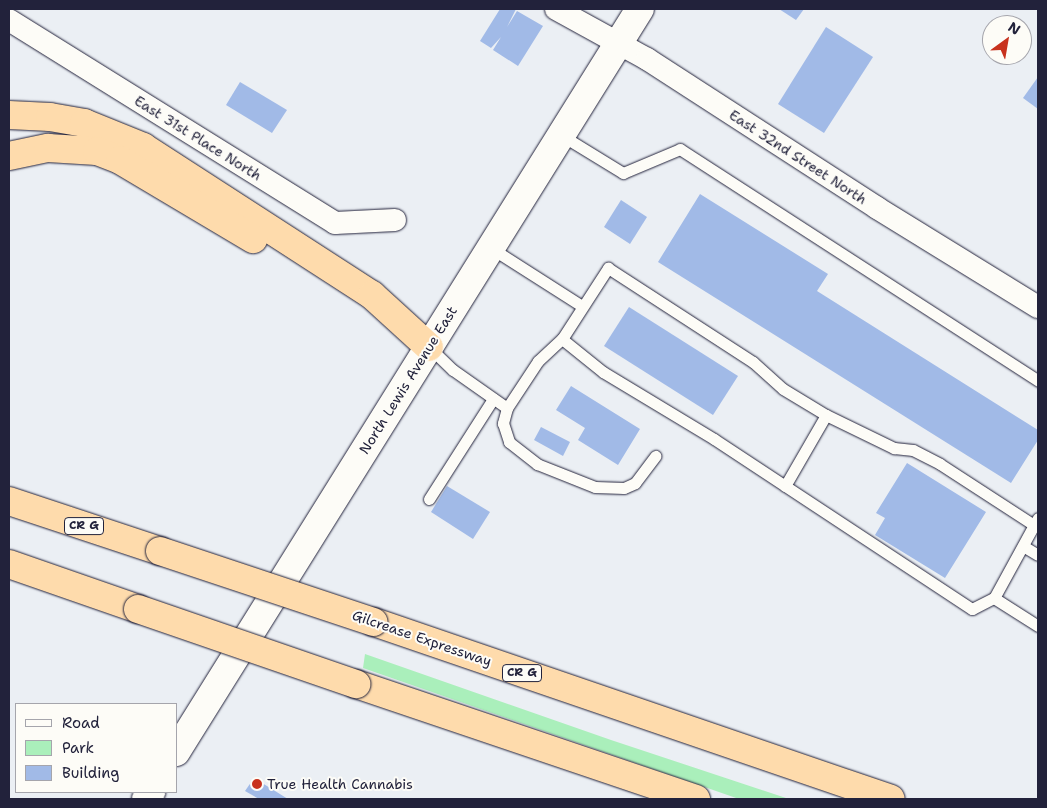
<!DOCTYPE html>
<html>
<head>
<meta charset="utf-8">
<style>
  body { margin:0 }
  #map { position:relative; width:1047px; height:808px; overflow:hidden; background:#ebeff4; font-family:"Shantell Sans",sans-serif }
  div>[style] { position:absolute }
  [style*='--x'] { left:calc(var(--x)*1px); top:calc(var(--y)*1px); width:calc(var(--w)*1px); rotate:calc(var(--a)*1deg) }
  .green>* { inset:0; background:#aaefbb }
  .building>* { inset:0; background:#a1bae7 }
  .roads { filter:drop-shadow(0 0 1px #22223b) drop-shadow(0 0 1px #22223b) }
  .service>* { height:11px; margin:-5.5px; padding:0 5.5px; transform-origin:5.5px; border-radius:5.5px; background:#fdfcf7 }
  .minor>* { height:22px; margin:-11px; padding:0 11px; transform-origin:11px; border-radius:11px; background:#fdfcf7 }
  .secondary>* { height:28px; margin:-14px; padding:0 14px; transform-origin:14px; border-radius:14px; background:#fdfcf7 }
  .motorway>* { height:28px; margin:-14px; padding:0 14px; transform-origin:14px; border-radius:14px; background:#fedbac }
  .bridges { filter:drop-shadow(0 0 1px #22223b) drop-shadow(0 0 1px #22223b) }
  .motorway-bridge>* { height:28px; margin:-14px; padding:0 14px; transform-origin:14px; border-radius:14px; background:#fedbac }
  .dots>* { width:14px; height:14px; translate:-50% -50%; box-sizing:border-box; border:2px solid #fdfcf7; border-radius:50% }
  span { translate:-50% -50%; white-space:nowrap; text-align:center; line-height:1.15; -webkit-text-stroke:4px #fdfcf7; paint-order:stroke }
  .shield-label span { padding:1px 4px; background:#fdfcf7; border:1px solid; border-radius:4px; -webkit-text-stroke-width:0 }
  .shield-label { font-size:12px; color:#22223b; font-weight:700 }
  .street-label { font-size:14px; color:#22223b }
  .poi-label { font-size:14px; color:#22223b }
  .left { translate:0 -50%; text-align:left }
  .frame { position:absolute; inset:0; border:10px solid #22223b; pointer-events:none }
  .legend { position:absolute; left:15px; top:703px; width:162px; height:90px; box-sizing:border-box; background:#fdfcf7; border:1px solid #a5a5ac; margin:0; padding:6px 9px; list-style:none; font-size:15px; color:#22223b }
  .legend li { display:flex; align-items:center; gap:10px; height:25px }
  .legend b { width:25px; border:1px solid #a5a5ac }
  .north { position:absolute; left:982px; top:15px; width:50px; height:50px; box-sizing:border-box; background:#fdfcf7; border:1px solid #a5a5ac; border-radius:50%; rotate:32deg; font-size:14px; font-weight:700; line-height:20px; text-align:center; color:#22223b }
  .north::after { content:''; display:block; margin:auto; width:18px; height:22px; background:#c8321e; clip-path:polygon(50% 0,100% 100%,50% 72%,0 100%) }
</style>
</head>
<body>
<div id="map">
  <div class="green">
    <i style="clip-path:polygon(365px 654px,611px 740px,789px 799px,739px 799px,363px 668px)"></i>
  </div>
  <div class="building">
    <i style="clip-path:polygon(500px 9px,516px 9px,507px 27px,517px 11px,543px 26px,518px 66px,493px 50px,501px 37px,491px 48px,480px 41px)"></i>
    <i style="clip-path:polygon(779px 9px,804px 9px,796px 20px)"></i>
    <i style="clip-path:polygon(826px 27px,873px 57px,824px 133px,778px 104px)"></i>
    <i style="clip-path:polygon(1038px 77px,1038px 109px,1023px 98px)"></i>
    <i style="clip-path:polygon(240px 82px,287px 110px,272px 133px,226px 105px)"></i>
    <i style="clip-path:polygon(700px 194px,828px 274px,817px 291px,1038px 430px,1038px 440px,1011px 483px,658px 262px)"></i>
    <i style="clip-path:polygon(621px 200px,647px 217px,630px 244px,604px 227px)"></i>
    <i style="clip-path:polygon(629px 307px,738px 376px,713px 415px,604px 346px)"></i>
    <i style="clip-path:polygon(571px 386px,640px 429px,618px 465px,578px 440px,585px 428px,556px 410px)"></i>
    <i style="clip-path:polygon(541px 427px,570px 442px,563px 456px,534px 440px)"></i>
    <i style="clip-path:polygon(907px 463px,986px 512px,945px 578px,875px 535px,885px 518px,876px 513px)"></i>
    <i style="clip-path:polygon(447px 486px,490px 512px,473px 539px,431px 512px)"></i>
    <i style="clip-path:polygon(254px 778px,288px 799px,259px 799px,245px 791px)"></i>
  </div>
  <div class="roads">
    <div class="service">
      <i style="--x:561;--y:135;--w:73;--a:31.5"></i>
      <i style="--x:623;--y:173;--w:62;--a:-22.8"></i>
      <i style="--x:680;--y:149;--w:427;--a:32.9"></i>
      <i style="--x:491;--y:248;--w:108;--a:32.5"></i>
      <i style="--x:562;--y:339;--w:53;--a:38.8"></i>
      <i style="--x:603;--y:372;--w:130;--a:31.1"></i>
      <i style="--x:714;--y:439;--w:309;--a:33.4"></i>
      <i style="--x:972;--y:609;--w:25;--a:-27"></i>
      <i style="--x:429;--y:347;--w:33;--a:44"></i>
      <i style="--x:453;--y:370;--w:66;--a:35.1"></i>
      <i style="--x:507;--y:408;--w:16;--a:105"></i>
      <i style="--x:503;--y:423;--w:20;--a:72"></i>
      <i style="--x:509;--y:442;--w:36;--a:38"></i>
      <i style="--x:537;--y:464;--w:62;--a:21.6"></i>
      <i style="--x:595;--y:487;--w:29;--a:2"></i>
      <i style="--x:624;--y:488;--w:12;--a:-24"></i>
      <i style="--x:635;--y:483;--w:34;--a:-53"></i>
      <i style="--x:507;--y:408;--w:56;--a:-56.6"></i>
      <i style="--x:538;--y:361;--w:33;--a:-43"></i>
      <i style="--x:562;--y:339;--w:85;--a:-57.1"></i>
      <i style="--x:608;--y:268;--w:173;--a:33"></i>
      <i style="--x:753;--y:362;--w:40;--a:42"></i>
      <i style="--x:783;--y:389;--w:50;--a:31.2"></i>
      <i style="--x:826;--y:415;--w:76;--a:25.9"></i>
      <i style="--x:894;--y:448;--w:19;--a:6"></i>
      <i style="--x:913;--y:450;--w:30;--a:27"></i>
      <i style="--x:940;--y:464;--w:112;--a:33"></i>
      <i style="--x:1034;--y:525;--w:8;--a:-60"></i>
      <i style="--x:785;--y:486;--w:82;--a:-60"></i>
      <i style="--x:429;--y:499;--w:119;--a:-57.4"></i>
      <i style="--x:1034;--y:525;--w:83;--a:118.7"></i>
      <i style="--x:994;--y:598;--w:52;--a:32.5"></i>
      <i style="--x:1023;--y:546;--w:17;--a:31"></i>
    </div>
    <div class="minor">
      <i style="--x:556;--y:9;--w:104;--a:28.8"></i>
      <i style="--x:647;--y:59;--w:274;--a:32.9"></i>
      <i style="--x:877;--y:208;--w:189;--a:31.6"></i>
      <i style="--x:9;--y:20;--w:384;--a:31.9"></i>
      <i style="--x:335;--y:223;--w:60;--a:-2.9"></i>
    </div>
    <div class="secondary">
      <i style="--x:176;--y:752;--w:876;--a:-58.02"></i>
      <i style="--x:146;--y:799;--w:9;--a:-54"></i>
    </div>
    <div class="motorway">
      <i style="--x:9;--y:115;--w:41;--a:2.8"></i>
      <i style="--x:50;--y:117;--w:35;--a:10"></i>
      <i style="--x:84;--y:123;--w:64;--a:22.1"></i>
      <i style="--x:143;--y:147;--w:273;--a:32.9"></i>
      <i style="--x:372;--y:295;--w:77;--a:42.4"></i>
      <i style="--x:9;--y:156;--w:40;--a:-12"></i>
      <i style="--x:48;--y:148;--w:49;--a:3.5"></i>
      <i style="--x:97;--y:151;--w:25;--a:21"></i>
      <i style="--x:120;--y:160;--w:155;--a:30.7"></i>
      <i style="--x:9;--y:501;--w:159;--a:18.3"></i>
      <i style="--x:9;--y:564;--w:137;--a:19.2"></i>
      <i style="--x:374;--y:622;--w:546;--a:18.9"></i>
      <i style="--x:356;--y:684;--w:359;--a:18.7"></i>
    </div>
  </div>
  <div class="bridges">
    <div class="motorway-bridge">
      <i style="--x:160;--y:551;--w:225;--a:18.4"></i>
      <i style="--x:138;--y:609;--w:231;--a:19"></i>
    </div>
  </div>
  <div class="dots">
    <i style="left:257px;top:784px;background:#c8321e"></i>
  </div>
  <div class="shield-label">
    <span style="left:84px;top:526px">CR G</span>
    <span style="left:522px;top:673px">CR G</span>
  </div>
  <div class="street-label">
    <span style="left:198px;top:138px;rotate:32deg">East 31st Place North</span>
    <span style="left:798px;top:157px;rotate:33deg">East 32nd Street North</span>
    <span style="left:408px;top:380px;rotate:-58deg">North Lewis Avenue East</span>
    <span style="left:422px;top:638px;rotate:19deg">Gilcrease Expressway</span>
  </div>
  <div class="poi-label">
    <span class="left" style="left:267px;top:784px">True Health Cannabis</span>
  </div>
  <div class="frame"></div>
  <ul class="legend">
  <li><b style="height:6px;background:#fdfcf7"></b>Road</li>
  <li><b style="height:14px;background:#aaefbb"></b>Park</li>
  <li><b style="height:14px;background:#a1bae7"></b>Building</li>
  </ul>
  <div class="north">N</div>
</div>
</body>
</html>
